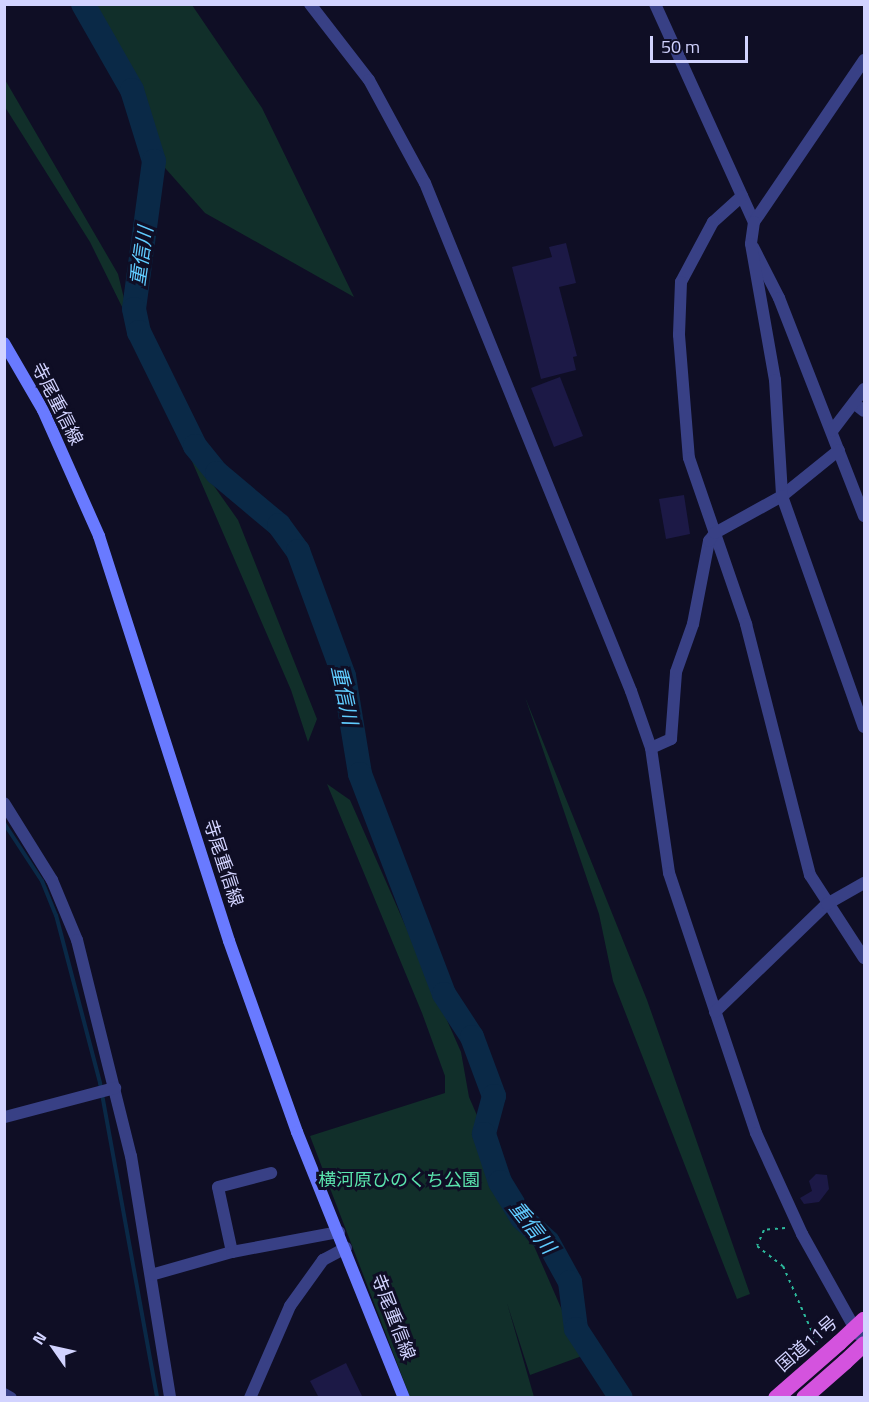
<!DOCTYPE html>
<html>
<head>
<meta charset="utf-8">
<style>
  body { margin:0 }
  #map { position:relative; width:869px; height:1402px; overflow:hidden; background:#0f0e25; font-family:"Titillium Web","Noto Sans JP",sans-serif }
  div>[style] { position:absolute }
  [style*='--x'] { left:calc(var(--x)*1px); top:calc(var(--y)*1px); width:calc(var(--w)*1px); rotate:calc(var(--a)*1deg) }
  .green>* { inset:0; background:#112f2a }
  .stream>* { height:4px; margin:-2px; padding:0 2px; transform-origin:2px; border-radius:2px; background:#0a2947 }
  .river>* { height:24px; margin:-12px; padding:0 12px; transform-origin:12px; border-radius:12px; background:#0a2947 }
  .building>* { inset:0; background:#1c1946 }
  .path>* { height:2px; margin-top:-1px; transform-origin:0; background:repeating-linear-gradient(90deg,#2cb99c 0 3px,transparent 0 7.5px) }
  .minor>* { height:12px; margin:-6px; padding:0 6px; transform-origin:6px; border-radius:6px; background:#384085 }
  .tertiary>* { height:12px; margin:-6px; padding:0 6px; transform-origin:6px; border-radius:6px; background:#384085 }
  .secondary>* { height:12px; margin:-6px; padding:0 6px; transform-origin:6px; border-radius:6px; background:#697aff }
  .trunk>* { height:16px; margin:-8px; padding:0 8px; transform-origin:8px; border-radius:8px; background:#d453de }
  .trunk-bridge>* { height:16px; margin:-8px; padding:0 8px; transform-origin:8px; border-radius:8px; background:#d453de }
  span { translate:-50% -50%; white-space:nowrap; text-align:center; line-height:1.15; -webkit-text-stroke:6px #0f0e25; paint-order:stroke }
  .street-label { font-size:18px; color:#d2d3ff }
  .park-label { font-size:18px; color:#5ae3ad }
  .water-label { font-size:20px; color:#60ccff; font-style:italic }
  .frame { position:absolute; inset:0; border:6px solid #d2d3ff; pointer-events:none }
  .north { position:absolute; left:24px; top:1318px; width:60px; height:60px; -webkit-text-stroke:4px #0f0e25; paint-order:stroke; rotate:304deg; font-size:16px; font-weight:700; line-height:24px; text-align:center; color:#d2d3ff }
  .north::after { content:''; display:block; margin:auto; width:21px; height:27px; background:#d2d3ff; clip-path:polygon(50% 0,100% 100%,50% 72%,0 100%) }
  .scale { position:absolute; left:650px; top:36px; width:98px; height:27px; box-sizing:border-box; border:3px solid #d2d3ff; border-top:0; padding-left:8px; font-size:18px; line-height:21px; white-space:nowrap; color:#d2d3ff; -webkit-text-stroke:4px #0f0e25; paint-order:stroke }
</style>
</head>
<body>
<div id="map">
  <div class="green">
    <i style="clip-path:polygon(90px 5px,192px 5px,262px 108px,354px 297px,205px 213px,158px 160px,142px 98px)"></i>
    <i style="clip-path:polygon(4px 78px,118px 274px,130px 323px,90px 242px,5px 107px)"></i>
    <i style="clip-path:polygon(185px 445px,238px 520px,317px 719px,308px 742px,291px 690px)"></i>
    <i style="clip-path:polygon(525px 697px,647px 1000px,691px 1125px,750px 1294px,737px 1299px,613px 981px,599px 914px)"></i>
    <i style="clip-path:polygon(327px 784px,350px 800px,461px 1052px,469px 1097px,582px 1356px,530px 1375px,507px 1303px,534px 1397px,410px 1397px,310px 1136px,445px 1093px,445px 1076px,422px 1013px)"></i>
  </div>
  <div class="stream">
    <i style="--x:4;--y:823;--w:69;--a:56.8"></i>
    <i style="--x:42;--y:881;--w:37;--a:68"></i>
    <i style="--x:56;--y:915;--w:174;--a:75.3"></i>
    <i style="--x:100;--y:1083;--w:320;--a:79.7"></i>
  </div>
  <div class="river">
    <i style="--x:83;--y:4;--w:99;--a:60.3"></i>
    <i style="--x:132;--y:90;--w:74;--a:72.8"></i>
    <i style="--x:154;--y:161;--w:149;--a:97.7"></i>
    <i style="--x:134;--y:309;--w:24;--a:78"></i>
    <i style="--x:139;--y:332;--w:127;--a:63.8"></i>
    <i style="--x:195;--y:446;--w:35;--a:51"></i>
    <i style="--x:217;--y:473;--w:81;--a:40"></i>
    <i style="--x:279;--y:525;--w:32;--a:54"></i>
    <i style="--x:298;--y:551;--w:133;--a:69.8"></i>
    <i style="--x:344;--y:676;--w:99;--a:80.7"></i>
    <i style="--x:360;--y:774;--w:235;--a:69.1"></i>
    <i style="--x:444;--y:994;--w:51;--a:56.9"></i>
    <i style="--x:472;--y:1037;--w:63;--a:69.6"></i>
    <i style="--x:494;--y:1096;--w:39;--a:105"></i>
    <i style="--x:484;--y:1134;--w:51;--a:71.6"></i>
    <i style="--x:500;--y:1182;--w:42;--a:58.6"></i>
    <i style="--x:522;--y:1218;--w:35;--a:43"></i>
    <i style="--x:548;--y:1242;--w:46;--a:61.2"></i>
    <i style="--x:570;--y:1282;--w:47;--a:82.7"></i>
    <i style="--x:576;--y:1329;--w:82;--a:56.9"></i>
  </div>
  <div class="building">
    <i style="clip-path:polygon(566px 243px,576px 283px,559px 287px,577px 356px,573px 357px,576px 370px,541px 379px,512px 267px,552px 257px,549px 247px)"></i>
    <i style="clip-path:polygon(560px 377px,583px 436px,554px 447px,531px 388px)"></i>
    <i style="clip-path:polygon(684px 495px,690px 534px,666px 539px,659px 499px)"></i>
    <i style="clip-path:polygon(816px 1174px,827px 1175px,829px 1189px,819px 1202px,804px 1204px,800px 1198px,812px 1191px,809px 1181px)"></i>
    <i style="clip-path:polygon(346px 1363px,363px 1398px,319px 1398px,310px 1381px)"></i>
  </div>
  <div class="path">
    <i style="--x:785;--y:1228;--w:21;--a:175"></i>
    <i style="--x:764;--y:1230;--w:17;--a:114"></i>
    <i style="--x:757;--y:1246;--w:33;--a:38"></i>
    <i style="--x:783;--y:1266;--w:84;--a:66.2"></i>
  </div>
  <div class="minor">
    <i style="--x:310;--y:4;--w:96;--a:52.2"></i>
    <i style="--x:369;--y:80;--w:117;--a:61.5"></i>
    <i style="--x:425;--y:183;--w:548;--a:67.93"></i>
    <i style="--x:631;--y:691;--w:60;--a:70.7"></i>
    <i style="--x:651;--y:748;--w:126;--a:81.8"></i>
    <i style="--x:669;--y:873;--w:274;--a:71.5"></i>
    <i style="--x:756;--y:1133;--w:111;--a:65.5"></i>
    <i style="--x:802;--y:1234;--w:115;--a:60.8"></i>
    <i style="--x:655;--y:4;--w:239;--a:65.6"></i>
    <i style="--x:742;--y:196;--w:39;--a:138"></i>
    <i style="--x:713;--y:222;--w:68;--a:118.1"></i>
    <i style="--x:681;--y:282;--w:53;--a:92.2"></i>
    <i style="--x:679;--y:335;--w:123;--a:85.4"></i>
    <i style="--x:689;--y:458;--w:176;--a:71"></i>
    <i style="--x:746;--y:624;--w:259;--a:75.7"></i>
    <i style="--x:810;--y:875;--w:99;--a:57"></i>
    <i style="--x:754;--y:222;--w:196;--a:-55.8"></i>
    <i style="--x:753;--y:247;--w:57;--a:63"></i>
    <i style="--x:779;--y:298;--w:234;--a:68.7"></i>
    <i style="--x:855;--y:404;--w:11;--a:38"></i>
    <i style="--x:832;--y:431;--w:53;--a:-52.7"></i>
    <i style="--x:651;--y:748;--w:22;--a:-24"></i>
    <i style="--x:671;--y:739;--w:67;--a:-85.7"></i>
    <i style="--x:676;--y:672;--w:51;--a:-70.5"></i>
    <i style="--x:693;--y:624;--w:85;--a:-79.1"></i>
    <i style="--x:709;--y:541;--w:10;--a:-53"></i>
    <i style="--x:715;--y:533;--w:77;--a:-28.9"></i>
    <i style="--x:782;--y:496;--w:73;--a:-38.9"></i>
    <i style="--x:4;--y:803;--w:91;--a:58.1"></i>
    <i style="--x:52;--y:880;--w:65;--a:67.4"></i>
    <i style="--x:77;--y:940;--w:223;--a:76"></i>
    <i style="--x:131;--y:1156;--w:245;--a:80.8"></i>
    <i style="--x:715;--y:1012;--w:156;--a:-44"></i>
    <i style="--x:827;--y:904;--w:43;--a:-29.6"></i>
    <i style="--x:5;--y:1117;--w:114;--a:-14.8"></i>
    <i style="--x:232;--y:1252;--w:66;--a:-102.2"></i>
    <i style="--x:218;--y:1187;--w:55;--a:-14.8"></i>
    <i style="--x:151;--y:1275;--w:84;--a:-15.9"></i>
    <i style="--x:232;--y:1252;--w:109;--a:-10.6"></i>
    <i style="--x:4;--y:1394;--w:8;--a:30"></i>
    <i style="--x:250;--y:1398;--w:100;--a:-66.5"></i>
    <i style="--x:290;--y:1306;--w:57;--a:-54.3"></i>
    <i style="--x:323;--y:1260;--w:26;--a:-28"></i>
  </div>
  <div class="tertiary">
    <i style="--x:754;--y:222;--w:22;--a:98"></i>
    <i style="--x:751;--y:244;--w:138;--a:80"></i>
    <i style="--x:775;--y:380;--w:116;--a:86.5"></i>
    <i style="--x:782;--y:496;--w:245;--a:70.5"></i>
  </div>
  <div class="secondary">
    <i style="--x:4;--y:343;--w:78;--a:59.8"></i>
    <i style="--x:43;--y:410;--w:138;--a:66"></i>
    <i style="--x:99;--y:536;--w:425;--a:72.2"></i>
    <i style="--x:229;--y:941;--w:203;--a:70.4"></i>
    <i style="--x:297;--y:1132;--w:287;--a:68.1"></i>
  </div>
  <div class="trunk">
    <i style="--x:839;--y:1343;--w:34;--a:-43"></i>
    <i style="--x:845;--y:1362;--w:26;--a:-43"></i>
  </div>
  <div class="trunk-bridge">
    <i style="--x:776;--y:1398;--w:84;--a:-41.1"></i>
    <i style="--x:804;--y:1398;--w:55;--a:-41.3"></i>
  </div>
  <div class="street-label">
    <span style="left:57px;top:404px;rotate:63deg">寺尾重信線</span>
    <span style="left:223px;top:863px;rotate:72deg">寺尾重信線</span>
    <span style="left:393px;top:1317px;rotate:69deg">寺尾重信線</span>
    <span style="left:807px;top:1344px;rotate:-41deg">国道11号</span>
  </div>
  <div class="park-label">
    <span style="left:399px;top:1180px">横河原ひのくち公園</span>
  </div>
  <div class="water-label">
    <span style="left:141px;top:256px;rotate:-82deg">重信川</span>
    <span style="left:345px;top:695px;rotate:78deg">重信川</span>
    <span style="left:533px;top:1227px;rotate:52deg">重信川</span>
  </div>
  <div class="frame"></div>
  <div class="north">N</div>
  <div class="scale">50 m</div>
</div>
</body>
</html>
